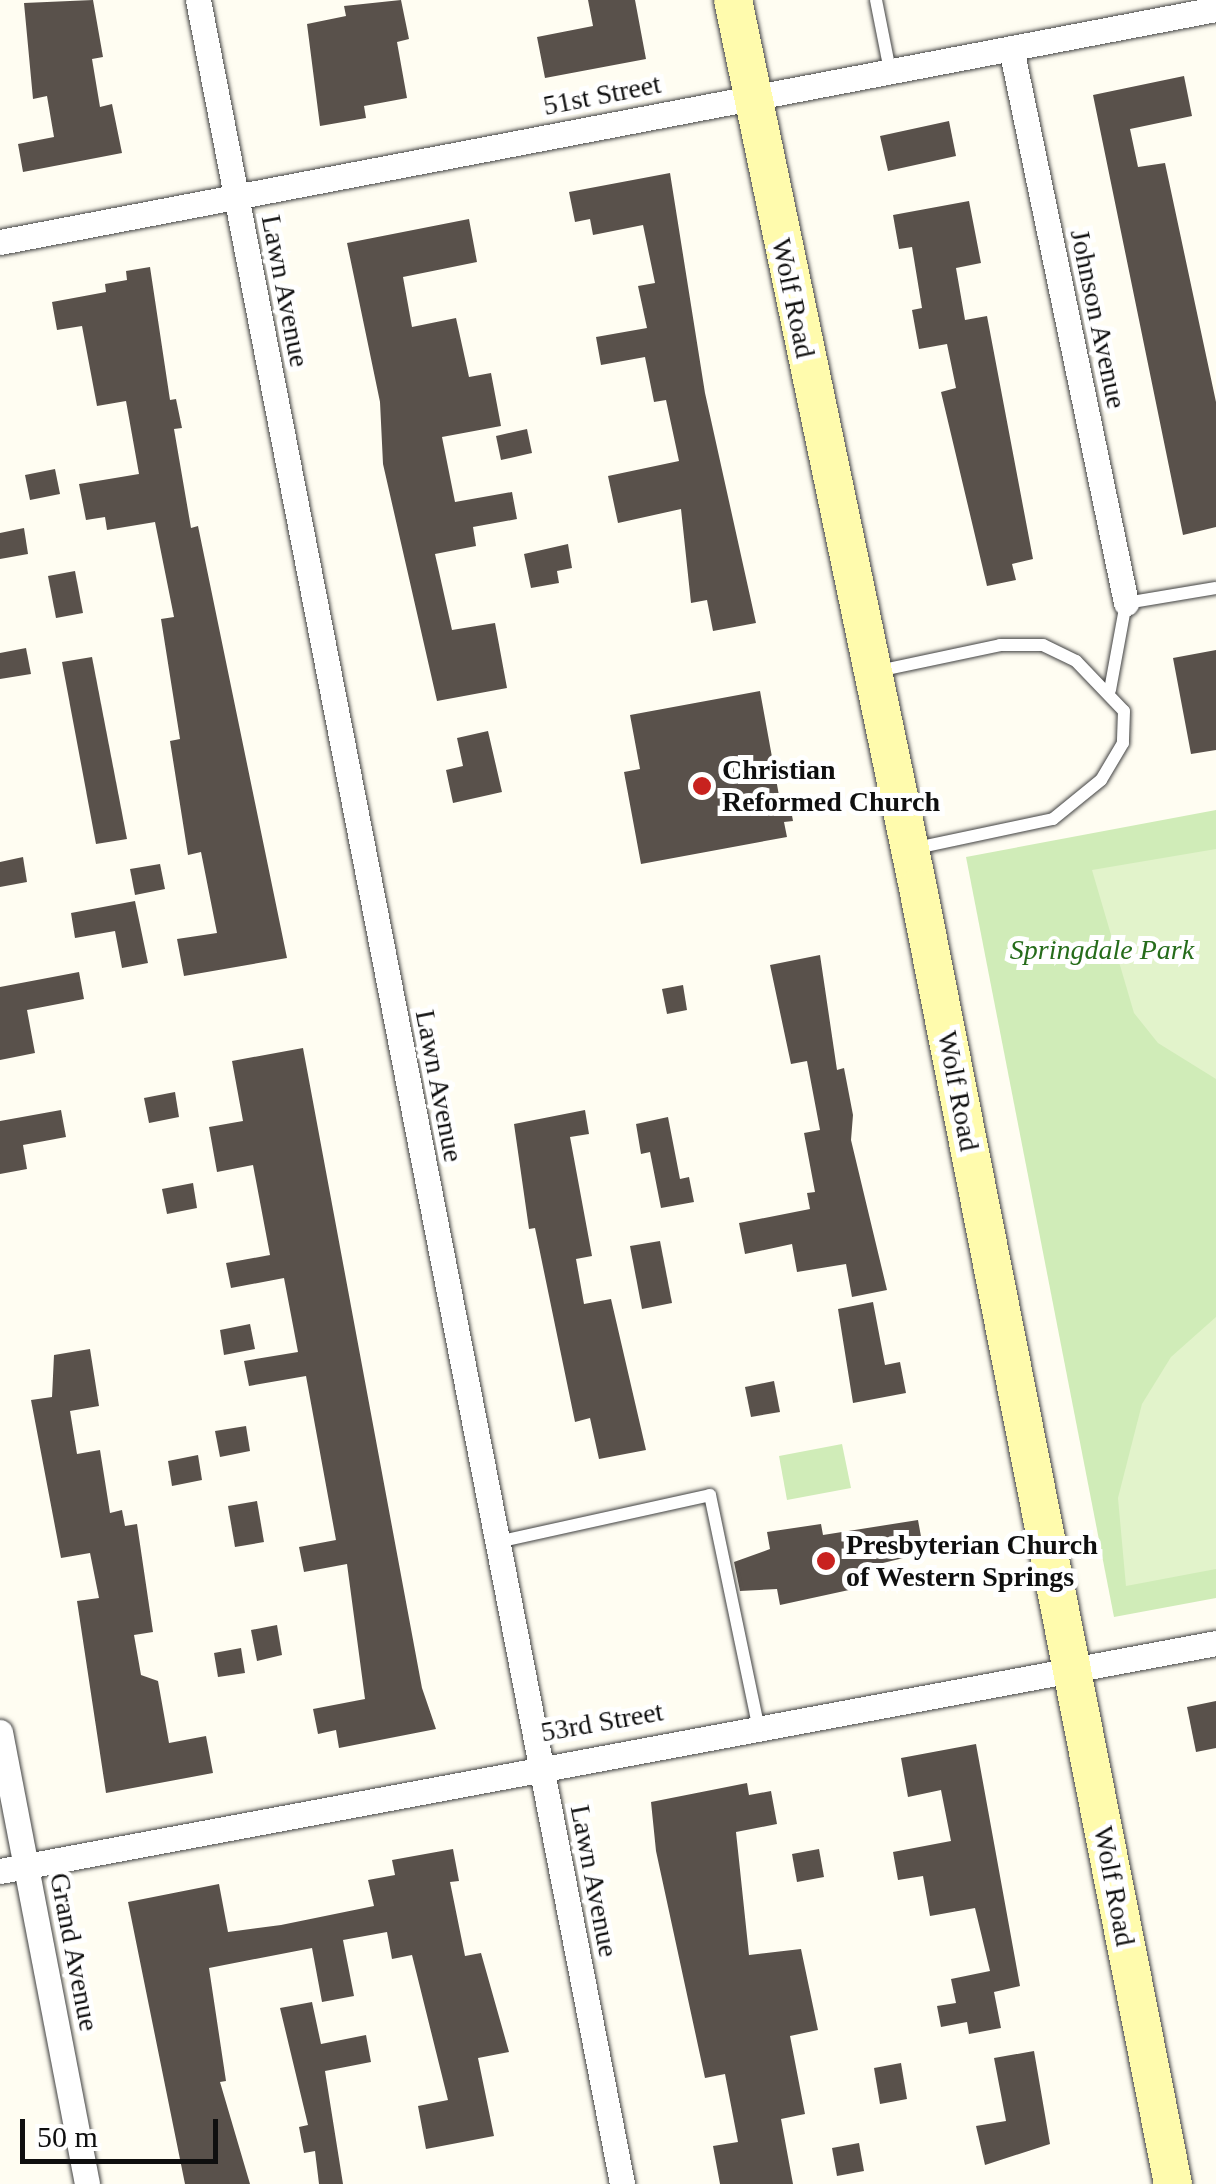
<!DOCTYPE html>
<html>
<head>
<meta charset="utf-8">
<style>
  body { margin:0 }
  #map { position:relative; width:1216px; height:2184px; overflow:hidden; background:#fffdf2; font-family:"Times New Roman",serif }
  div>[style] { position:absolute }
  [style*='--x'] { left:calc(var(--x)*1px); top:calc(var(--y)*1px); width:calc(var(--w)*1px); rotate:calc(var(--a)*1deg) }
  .green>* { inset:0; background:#d0ecb8 }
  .pitch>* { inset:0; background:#e2f3cb }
  .building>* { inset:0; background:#59514b }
  .roads { filter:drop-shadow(0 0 2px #424242) drop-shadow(0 0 2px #424242) }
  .lane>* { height:12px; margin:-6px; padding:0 6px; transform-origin:6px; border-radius:6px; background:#fff }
  .street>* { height:25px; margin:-12.5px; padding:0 12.5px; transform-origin:12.5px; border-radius:12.5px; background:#fff }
  .secondary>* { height:38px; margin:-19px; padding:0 19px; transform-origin:19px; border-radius:19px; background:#fffbad }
  .dots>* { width:28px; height:28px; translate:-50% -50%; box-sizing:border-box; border:5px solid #fff; border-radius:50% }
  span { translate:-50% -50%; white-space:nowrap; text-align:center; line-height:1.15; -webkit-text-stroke:10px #fff; paint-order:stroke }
  .street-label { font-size:28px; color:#0f0f0f }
  .poi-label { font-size:28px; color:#0f0f0f; font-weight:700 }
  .left { translate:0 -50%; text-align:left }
  .park-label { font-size:28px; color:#266c1b; font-style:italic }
  .scale { position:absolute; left:20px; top:2119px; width:198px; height:45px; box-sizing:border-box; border:5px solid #0f0f0f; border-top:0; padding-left:12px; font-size:30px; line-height:35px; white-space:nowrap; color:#0f0f0f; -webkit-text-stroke:8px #fff; paint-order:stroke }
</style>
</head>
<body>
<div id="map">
  <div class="green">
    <i style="clip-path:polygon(1216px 810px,1216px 1598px,1114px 1617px,966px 857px)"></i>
    <i style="clip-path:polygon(842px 1444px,851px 1488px,787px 1500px,779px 1456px)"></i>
  </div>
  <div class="pitch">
    <i style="clip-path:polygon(1216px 849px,1216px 1079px,1158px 1043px,1134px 1013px,1092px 870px)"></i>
    <i style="clip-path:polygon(1216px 1317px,1216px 1569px,1126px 1586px,1118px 1498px,1142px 1404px,1171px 1357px)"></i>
  </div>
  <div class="building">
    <i style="clip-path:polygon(93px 0,103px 57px,92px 59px,100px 107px,112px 104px,122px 153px,23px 172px,18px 144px,54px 137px,47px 96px,33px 99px,24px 3px)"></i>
    <i style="clip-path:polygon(401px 0,409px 39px,397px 42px,407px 98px,364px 106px,366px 118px,320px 126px,307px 24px,346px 16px,344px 6px)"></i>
    <i style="clip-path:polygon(588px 0,635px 0,646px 59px,545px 78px,537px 37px,593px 26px)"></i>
    <i style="clip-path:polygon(1184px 76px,1192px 116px,1130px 129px,1138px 167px,1165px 163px,1216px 402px,1216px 527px,1183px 535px,1093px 95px)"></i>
    <i style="clip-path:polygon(949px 121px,956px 156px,888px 171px,880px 136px)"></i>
    <i style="clip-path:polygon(670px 173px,705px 393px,756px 623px,713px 631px,707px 600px,691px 603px,681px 509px,618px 523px,608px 476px,679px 461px,666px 400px,654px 402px,645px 357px,601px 365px,596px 337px,647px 328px,638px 286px,655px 283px,643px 225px,593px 235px,590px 219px,575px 222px,569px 192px)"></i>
    <i style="clip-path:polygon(969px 201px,981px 263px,956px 268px,965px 320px,987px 316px,1033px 559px,1012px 564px,1016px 580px,987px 586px,941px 392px,956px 388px,947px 344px,919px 349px,912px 310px,922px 308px,912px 247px,899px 249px,893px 215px)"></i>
    <i style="clip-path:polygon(469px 219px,477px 262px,403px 277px,412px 327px,456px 318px,469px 377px,491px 373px,501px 426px,442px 437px,455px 502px,512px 492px,517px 519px,473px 527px,476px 546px,435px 554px,452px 630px,495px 623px,507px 688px,437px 701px,383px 464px,380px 402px,347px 243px)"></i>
    <i style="clip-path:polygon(150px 267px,170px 400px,176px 399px,182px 428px,174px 429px,191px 528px,198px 526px,287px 958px,184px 976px,177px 939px,217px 933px,201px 852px,188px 855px,170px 741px,180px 739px,161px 619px,174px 617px,155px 522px,107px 530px,105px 517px,86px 520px,79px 484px,139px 474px,126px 401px,97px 406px,82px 326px,57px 330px,52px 302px,106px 292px,105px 284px,127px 280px,126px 271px)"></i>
    <i style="clip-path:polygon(527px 429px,532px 453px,501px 460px,496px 436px)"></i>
    <i style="clip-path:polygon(55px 469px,60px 494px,30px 500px,25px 475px)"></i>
    <i style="clip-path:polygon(24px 528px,28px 554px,0 559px,0 533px)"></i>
    <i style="clip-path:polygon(568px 544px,572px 568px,557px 571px,559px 583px,531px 588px,524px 554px)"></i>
    <i style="clip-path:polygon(75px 571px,83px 613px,56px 618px,48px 576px)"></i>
    <i style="clip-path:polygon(26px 648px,31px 674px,0 679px,0 653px)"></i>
    <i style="clip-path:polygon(1216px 650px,1216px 750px,1191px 754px,1173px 658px)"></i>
    <i style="clip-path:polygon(92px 657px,127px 839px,96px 844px,62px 662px)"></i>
    <i style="clip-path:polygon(760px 691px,780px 801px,789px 799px,793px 821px,784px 822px,787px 837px,641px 864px,624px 772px,640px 769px,630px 715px)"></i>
    <i style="clip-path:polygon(488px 731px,502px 792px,453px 803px,446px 770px,463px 766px,457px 738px)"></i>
    <i style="clip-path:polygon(23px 857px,27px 882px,0 887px,0 862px)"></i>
    <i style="clip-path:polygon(160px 864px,165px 889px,135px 895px,130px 869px)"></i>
    <i style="clip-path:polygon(135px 901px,148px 963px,122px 968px,115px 931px,75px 938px,71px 913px)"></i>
    <i style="clip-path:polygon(820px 955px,837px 1070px,844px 1068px,853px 1115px,851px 1140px,887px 1290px,852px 1297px,846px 1264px,797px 1272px,792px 1244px,745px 1254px,739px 1223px,810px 1209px,807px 1193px,815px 1192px,804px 1133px,820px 1130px,807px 1061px,791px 1064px,770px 965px)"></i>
    <i style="clip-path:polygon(79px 972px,84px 999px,27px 1010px,35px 1053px,0 1060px,0 987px)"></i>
    <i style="clip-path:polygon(683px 985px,687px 1010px,667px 1014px,662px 989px)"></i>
    <i style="clip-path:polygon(303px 1048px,422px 1688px,436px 1729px,339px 1748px,336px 1730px,318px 1734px,313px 1709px,365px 1699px,347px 1564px,304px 1572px,299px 1547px,336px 1540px,306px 1376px,249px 1386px,244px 1361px,298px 1352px,284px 1278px,231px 1288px,226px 1263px,270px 1255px,253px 1165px,217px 1172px,209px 1127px,243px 1121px,232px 1061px)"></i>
    <i style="clip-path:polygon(175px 1092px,179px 1117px,149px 1123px,144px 1098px)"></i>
    <i style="clip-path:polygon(61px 1110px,66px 1137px,23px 1145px,27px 1169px,0 1174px,0 1121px)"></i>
    <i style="clip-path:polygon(585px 1110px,589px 1134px,570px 1137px,592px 1256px,576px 1259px,584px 1304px,611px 1299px,646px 1450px,599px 1459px,590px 1418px,575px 1422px,535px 1228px,529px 1229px,514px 1124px)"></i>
    <i style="clip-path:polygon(668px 1117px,680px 1179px,689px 1177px,694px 1202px,661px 1208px,650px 1152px,641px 1154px,636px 1124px)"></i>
    <i style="clip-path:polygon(193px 1183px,197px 1208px,167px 1214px,162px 1189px)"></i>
    <i style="clip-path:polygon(660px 1241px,672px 1303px,642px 1309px,630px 1246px)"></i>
    <i style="clip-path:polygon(873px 1302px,885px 1365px,900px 1362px,906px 1393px,853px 1403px,838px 1309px)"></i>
    <i style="clip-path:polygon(250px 1324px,255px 1349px,224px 1355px,220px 1330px)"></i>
    <i style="clip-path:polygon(90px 1349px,99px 1406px,70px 1411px,77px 1454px,100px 1450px,110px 1513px,122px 1510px,125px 1526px,137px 1524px,153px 1632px,134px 1635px,141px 1675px,158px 1681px,169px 1743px,206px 1736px,213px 1773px,106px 1793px,77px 1601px,99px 1598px,90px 1553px,61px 1558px,31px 1400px,52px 1397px,54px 1355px)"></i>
    <i style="clip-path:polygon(774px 1381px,780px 1412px,751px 1417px,745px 1387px)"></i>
    <i style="clip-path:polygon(246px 1426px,250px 1451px,220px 1457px,215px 1431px)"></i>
    <i style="clip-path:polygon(198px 1455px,202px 1480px,172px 1486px,168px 1461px)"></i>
    <i style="clip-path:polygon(257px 1501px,264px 1542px,235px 1547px,228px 1506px)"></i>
    <i style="clip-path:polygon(918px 1520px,924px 1553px,846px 1572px,849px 1590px,780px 1605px,777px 1589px,740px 1591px,734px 1562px,770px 1549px,767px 1532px,821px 1524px,823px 1535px)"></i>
    <i style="clip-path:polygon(277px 1625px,282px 1655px,257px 1661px,251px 1630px)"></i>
    <i style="clip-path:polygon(241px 1648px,245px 1673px,218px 1677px,214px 1653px)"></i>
    <i style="clip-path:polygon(1216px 1701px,1216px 1748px,1196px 1752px,1187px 1707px)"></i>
    <i style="clip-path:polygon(976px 1744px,1020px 1986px,994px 1992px,1001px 2028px,969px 2034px,967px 2022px,941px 2027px,937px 2006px,956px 2003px,951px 1979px,990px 1971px,975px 1908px,930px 1916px,923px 1876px,898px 1880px,893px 1852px,951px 1841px,941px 1790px,908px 1797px,901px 1758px)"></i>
    <i style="clip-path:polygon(747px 1783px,749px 1795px,771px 1791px,777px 1824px,736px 1832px,749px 1955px,801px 1949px,818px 2030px,790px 2036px,805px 2114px,781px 2119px,793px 2184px,720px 2184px,713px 2146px,738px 2142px,725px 2074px,705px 2078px,656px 1851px,651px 1802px)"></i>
    <i style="clip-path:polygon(453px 1849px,459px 1881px,450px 1882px,465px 1956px,481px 1953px,509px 2052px,478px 2058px,494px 2136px,426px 2149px,418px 2106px,448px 2100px,412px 1955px,392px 1959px,387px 1932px,343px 1940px,354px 1996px,322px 2002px,312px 1948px,209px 1968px,226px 2081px,220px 2082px,250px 2184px,185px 2184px,128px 1902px,219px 1884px,228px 1932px,281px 1925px,374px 1906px,368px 1880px,395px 1875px,392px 1860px)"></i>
    <i style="clip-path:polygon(819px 1849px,824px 1877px,797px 1882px,792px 1854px)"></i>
    <i style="clip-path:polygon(312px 2002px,321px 2044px,366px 2035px,371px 2062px,325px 2071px,343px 2184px,319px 2184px,315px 2151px,304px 2153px,299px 2127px,308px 2125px,280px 2008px)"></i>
    <i style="clip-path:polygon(1034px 2051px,1050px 2144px,985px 2165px,976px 2126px,1006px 2121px,994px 2058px)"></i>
    <i style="clip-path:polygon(901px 2063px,907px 2099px,880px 2104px,874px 2068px)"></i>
    <i style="clip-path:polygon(859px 2143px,864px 2171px,837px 2176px,832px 2148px)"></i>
  </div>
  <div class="roads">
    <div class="lane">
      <i style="--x:876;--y:0;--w:72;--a:78.8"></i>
      <i style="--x:878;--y:671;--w:125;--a:-12"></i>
      <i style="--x:1000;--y:645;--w:43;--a:0"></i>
      <i style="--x:1043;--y:645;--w:37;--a:26"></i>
      <i style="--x:1076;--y:661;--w:69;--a:46.2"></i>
      <i style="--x:1124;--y:711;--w:32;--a:92"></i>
      <i style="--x:1123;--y:743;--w:43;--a:120.7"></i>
      <i style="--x:1101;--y:780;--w:62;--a:140.9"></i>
      <i style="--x:1053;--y:819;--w:144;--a:168"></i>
      <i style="--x:1110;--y:690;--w:88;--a:-79.6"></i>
      <i style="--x:1126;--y:603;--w:91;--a:-9.5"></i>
      <i style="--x:497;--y:1542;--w:218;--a:-12.4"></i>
      <i style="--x:710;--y:1495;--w:235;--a:78.2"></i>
    </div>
    <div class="street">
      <i style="--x:198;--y:0;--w:2225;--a:79.01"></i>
      <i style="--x:1011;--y:48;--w:567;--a:78.29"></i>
      <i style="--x:0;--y:242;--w:1238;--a:-10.85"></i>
      <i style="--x:0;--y:1732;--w:460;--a:79.1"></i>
      <i style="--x:0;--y:1871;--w:1237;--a:-10.62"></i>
    </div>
    <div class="secondary">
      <i style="--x:733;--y:0;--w:907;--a:78.23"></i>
      <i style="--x:918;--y:888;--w:1321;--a:78.87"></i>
    </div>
  </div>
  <div class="dots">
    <i style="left:702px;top:786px;background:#c8221f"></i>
    <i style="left:826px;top:1561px;background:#c8221f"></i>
  </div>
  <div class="street-label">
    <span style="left:602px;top:95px;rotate:-11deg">51st Street</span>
    <span style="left:285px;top:291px;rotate:79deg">Lawn Avenue</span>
    <span style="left:793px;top:298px;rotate:78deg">Wolf Road</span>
    <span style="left:1098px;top:319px;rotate:78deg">Johnson Avenue</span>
    <span style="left:439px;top:1086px;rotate:79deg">Lawn Avenue</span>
    <span style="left:958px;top:1091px;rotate:79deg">Wolf Road</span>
    <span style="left:602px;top:1722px;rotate:-10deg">53rd Street</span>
    <span style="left:594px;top:1881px;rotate:79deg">Lawn Avenue</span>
    <span style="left:1114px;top:1886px;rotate:79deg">Wolf Road</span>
    <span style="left:74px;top:1952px;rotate:79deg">Grand Avenue</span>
  </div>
  <div class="poi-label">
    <span class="left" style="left:722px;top:786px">Christian<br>Reformed Church</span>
    <span class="left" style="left:846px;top:1561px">Presbyterian Church<br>of Western Springs</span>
  </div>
  <div class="park-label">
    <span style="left:1102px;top:950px">Springdale Park</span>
  </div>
  <div class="scale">50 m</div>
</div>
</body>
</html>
